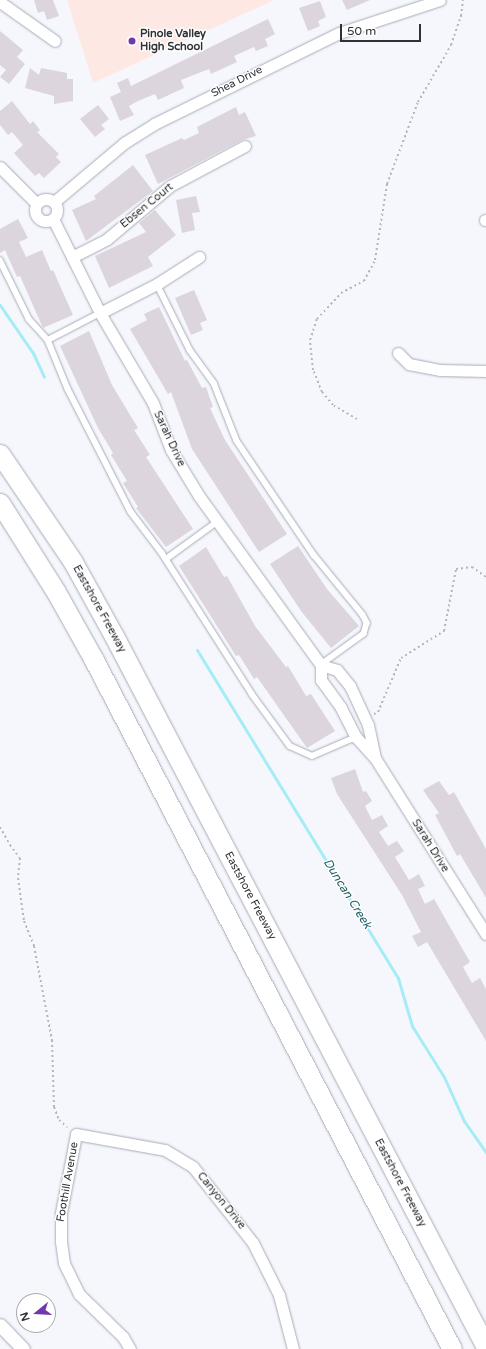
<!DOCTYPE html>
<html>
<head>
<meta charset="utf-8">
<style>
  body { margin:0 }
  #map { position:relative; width:486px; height:1349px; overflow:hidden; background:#f5f7fd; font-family:"Varela Round",sans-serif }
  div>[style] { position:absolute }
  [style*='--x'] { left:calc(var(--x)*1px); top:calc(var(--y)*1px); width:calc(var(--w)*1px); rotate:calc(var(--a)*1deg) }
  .education>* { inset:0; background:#fde8e4 }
  .stream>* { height:3px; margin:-1.5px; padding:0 1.5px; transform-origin:1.5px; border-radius:1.5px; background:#a5ecf7 }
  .building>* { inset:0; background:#ddd5dd }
  .path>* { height:2px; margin-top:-1px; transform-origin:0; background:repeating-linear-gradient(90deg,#b5b6bc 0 2px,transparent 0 5px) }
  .roads { filter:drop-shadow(0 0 1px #a8abb5) drop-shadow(0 0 1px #a8abb5) }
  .service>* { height:5.5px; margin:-2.75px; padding:0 2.75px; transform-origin:2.75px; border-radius:2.75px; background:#fff }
  .minor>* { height:11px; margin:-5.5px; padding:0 5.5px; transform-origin:5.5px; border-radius:5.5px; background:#fff }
  .minor>.ring { margin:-5.5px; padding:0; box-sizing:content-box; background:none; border:11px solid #fff; border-radius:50% }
  .tertiary>* { height:13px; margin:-6.5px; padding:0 6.5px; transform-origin:6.5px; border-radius:6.5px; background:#fff }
  .motorway>* { height:19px; margin:-9.5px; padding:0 9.5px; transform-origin:9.5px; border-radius:9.5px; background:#fff }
  .dots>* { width:11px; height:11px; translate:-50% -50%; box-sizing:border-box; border:2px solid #fff; border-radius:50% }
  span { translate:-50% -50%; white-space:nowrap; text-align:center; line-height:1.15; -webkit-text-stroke:3px #fff; paint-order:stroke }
  .poi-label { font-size:11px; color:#303135; font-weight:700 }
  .left { translate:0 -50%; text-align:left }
  .street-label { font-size:11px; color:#303135 }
  .water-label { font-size:12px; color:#265f68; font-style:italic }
  .north { position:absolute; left:16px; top:1293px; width:40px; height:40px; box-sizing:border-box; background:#fff; border:1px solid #acadae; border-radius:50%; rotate:252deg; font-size:11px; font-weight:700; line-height:16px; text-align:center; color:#303135 }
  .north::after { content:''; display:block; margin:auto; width:14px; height:18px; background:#7337ad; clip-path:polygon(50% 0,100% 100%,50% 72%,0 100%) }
  .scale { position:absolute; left:340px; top:24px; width:81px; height:18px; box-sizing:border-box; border:2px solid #303135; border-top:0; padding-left:5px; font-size:12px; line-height:14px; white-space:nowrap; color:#303135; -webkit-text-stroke:3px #fff; paint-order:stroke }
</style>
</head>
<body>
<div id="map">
  <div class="education">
    <i style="clip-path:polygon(67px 0,274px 0,93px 83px)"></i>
  </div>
  <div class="stream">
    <i style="--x:0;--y:305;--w:58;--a:55.5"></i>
    <i style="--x:33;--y:353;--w:26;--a:65"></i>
    <i style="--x:197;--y:650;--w:385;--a:58.5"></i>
    <i style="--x:398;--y:978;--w:50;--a:73.7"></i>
    <i style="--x:412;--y:1026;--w:60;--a:57.9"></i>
    <i style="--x:444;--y:1077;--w:48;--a:65.6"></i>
    <i style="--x:464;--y:1121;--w:38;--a:55"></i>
  </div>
  <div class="building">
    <i style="clip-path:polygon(34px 0,53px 0,59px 16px,47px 20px,44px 11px,38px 13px)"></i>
    <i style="clip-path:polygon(342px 0,370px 0,347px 10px)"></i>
    <i style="clip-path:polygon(320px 1px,326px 17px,318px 21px,320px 26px,308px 31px,299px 8px)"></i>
    <i style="clip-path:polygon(268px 19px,275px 34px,265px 39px,268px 46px,256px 51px,254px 47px,234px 56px,237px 62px,211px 74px,209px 69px,181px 80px,184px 88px,158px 100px,155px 94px,138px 101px,129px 106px,134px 115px,120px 121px,110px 97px,121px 92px,117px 83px,128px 78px,131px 86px)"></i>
    <i style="clip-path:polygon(0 31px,23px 50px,17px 57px,25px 64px,9px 84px,0 77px,6px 70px,0 65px)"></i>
    <i style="clip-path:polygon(30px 68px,39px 75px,41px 68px,67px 73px,67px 79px,73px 79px,73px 101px,54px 104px,54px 96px,25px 88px)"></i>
    <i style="clip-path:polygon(12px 101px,30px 124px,33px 121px,40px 130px,37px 132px,59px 154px,56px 157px,61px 162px,44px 178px,39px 173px,35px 176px,22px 162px,14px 153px,23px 145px,12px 132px,8px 135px,0 125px,0 111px)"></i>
    <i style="clip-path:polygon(98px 105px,109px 119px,101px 125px,105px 129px,95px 137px,80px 119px)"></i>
    <i style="clip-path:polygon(236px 107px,239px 115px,245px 112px,256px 136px,242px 140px,158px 184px,145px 155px,182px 138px,184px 140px,199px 133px,197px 127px)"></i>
    <i style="clip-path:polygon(133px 165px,153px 191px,86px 241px,72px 210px,96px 199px,94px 196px)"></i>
    <i style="clip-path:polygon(196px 196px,200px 212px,192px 213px,195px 230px,182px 233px,176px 200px)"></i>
    <i style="clip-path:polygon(155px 210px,176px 235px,148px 257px,153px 266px,109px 288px,95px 256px,146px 232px,139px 223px)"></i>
    <i style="clip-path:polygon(18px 219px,28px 238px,19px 242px,26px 257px,42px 250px,51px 271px,53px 270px,73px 315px,43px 328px,20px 276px,17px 277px,5px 250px,0 253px,0 229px)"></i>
    <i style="clip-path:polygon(194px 290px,207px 320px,200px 323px,203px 330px,191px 335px,175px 298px)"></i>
    <i style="clip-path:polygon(159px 307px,185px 361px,187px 360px,202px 388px,206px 387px,213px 407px,210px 408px,225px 440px,287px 534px,259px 552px,192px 449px,171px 392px,168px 394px,130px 329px,147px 320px,144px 314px)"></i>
    <i style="clip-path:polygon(89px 331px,112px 385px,138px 428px,134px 430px,150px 455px,146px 457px,193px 529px,166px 547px,136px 508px,138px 507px,123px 483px,127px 481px,111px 455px,113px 453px,98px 428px,60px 346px)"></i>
    <i style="clip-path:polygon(298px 546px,327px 589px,359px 626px,331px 648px,301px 611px,270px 564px)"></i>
    <i style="clip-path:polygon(206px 547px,224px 577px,227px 576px,255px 626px,286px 667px,288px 666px,306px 696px,311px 694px,335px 731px,307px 748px,257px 677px,254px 679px,239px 655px,236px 656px,179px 566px)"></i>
    <i style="clip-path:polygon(355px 769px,363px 792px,366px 791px,372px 801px,365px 806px,372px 820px,382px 815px,388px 826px,379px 832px,388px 846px,397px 841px,404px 851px,395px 857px,409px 880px,419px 874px,425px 886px,418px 889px,425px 904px,434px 899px,470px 962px,463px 967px,472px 983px,480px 978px,486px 989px,486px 1041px,427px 942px,418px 947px,412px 936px,421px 932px,402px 895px,337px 794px,331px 778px)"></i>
    <i style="clip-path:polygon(439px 781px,449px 795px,454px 792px,486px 849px,486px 898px,460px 854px,457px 856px,435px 815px,439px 813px,423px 790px)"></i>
  </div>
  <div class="path">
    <i style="--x:357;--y:419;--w:28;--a:-150"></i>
    <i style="--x:333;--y:405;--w:17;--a:-130"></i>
    <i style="--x:322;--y:392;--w:24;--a:-112"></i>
    <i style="--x:313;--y:370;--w:30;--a:-96"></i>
    <i style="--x:310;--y:340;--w:22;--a:-72"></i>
    <i style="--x:317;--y:319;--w:35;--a:-47"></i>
    <i style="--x:341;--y:293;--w:26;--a:-28"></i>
    <i style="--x:364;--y:281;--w:24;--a:-62"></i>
    <i style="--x:375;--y:260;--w:77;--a:-81"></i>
    <i style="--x:387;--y:184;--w:88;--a:-69.3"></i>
    <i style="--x:418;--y:102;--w:66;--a:-59.9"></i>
    <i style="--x:451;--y:45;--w:31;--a:-71"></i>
    <i style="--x:461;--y:16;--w:16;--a:-83"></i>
    <i style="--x:374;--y:714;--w:4;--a:-27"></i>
    <i style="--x:378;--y:712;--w:59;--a:-66.9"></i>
    <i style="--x:401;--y:658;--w:51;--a:-32.1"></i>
    <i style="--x:444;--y:631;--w:63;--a:-79"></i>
    <i style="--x:456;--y:569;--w:16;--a:-7"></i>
    <i style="--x:472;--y:567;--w:17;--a:36"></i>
    <i style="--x:0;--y:827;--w:21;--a:61"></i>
    <i style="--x:10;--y:845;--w:16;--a:52"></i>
    <i style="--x:20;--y:858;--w:20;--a:96"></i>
    <i style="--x:18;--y:878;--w:43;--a:82.1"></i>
    <i style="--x:24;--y:921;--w:27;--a:68"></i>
    <i style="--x:34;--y:946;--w:96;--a:79.2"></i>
    <i style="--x:52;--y:1040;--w:67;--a:88.3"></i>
    <i style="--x:54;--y:1107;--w:14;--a:69"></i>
    <i style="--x:59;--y:1120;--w:11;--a:41"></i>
  </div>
  <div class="roads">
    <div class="service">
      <i style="--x:0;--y:260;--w:66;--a:63.8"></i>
      <i style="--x:29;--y:319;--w:28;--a:48"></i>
      <i style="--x:48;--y:340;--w:59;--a:-27.4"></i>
      <i style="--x:157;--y:284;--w:74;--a:63.4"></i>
      <i style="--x:190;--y:350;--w:41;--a:54"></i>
      <i style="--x:214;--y:383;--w:62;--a:68.4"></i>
      <i style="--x:237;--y:441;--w:138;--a:56"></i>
      <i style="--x:314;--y:555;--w:77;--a:50.8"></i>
      <i style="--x:363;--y:615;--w:9;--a:63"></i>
      <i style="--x:367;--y:623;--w:11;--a:105"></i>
      <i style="--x:364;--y:634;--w:53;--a:144.2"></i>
      <i style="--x:48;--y:340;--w:53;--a:67.8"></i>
      <i style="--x:68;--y:389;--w:138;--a:62.9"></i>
      <i style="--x:131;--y:512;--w:51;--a:52.9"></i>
      <i style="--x:162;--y:553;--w:167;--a:57.4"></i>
      <i style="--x:252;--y:694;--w:64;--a:53.8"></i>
      <i style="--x:290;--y:746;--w:24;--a:24"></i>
      <i style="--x:312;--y:756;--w:48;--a:-23.4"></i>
      <i style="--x:166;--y:559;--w:63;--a:-36"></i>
    </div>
    <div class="minor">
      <i style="--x:0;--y:2;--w:67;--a:35.3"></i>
      <i style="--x:0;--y:167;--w:51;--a:45"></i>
      <i class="ring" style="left:35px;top:199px;width:11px;height:11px"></i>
      <i style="--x:54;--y:202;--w:92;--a:-40.1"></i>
      <i style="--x:124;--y:143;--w:36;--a:-32"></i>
      <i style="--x:154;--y:124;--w:206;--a:-26.2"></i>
      <i style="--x:339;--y:33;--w:106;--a:-18.1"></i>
      <i style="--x:53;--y:219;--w:105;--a:63.4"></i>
      <i style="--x:100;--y:313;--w:104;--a:59.5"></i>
      <i style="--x:153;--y:403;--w:50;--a:69"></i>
      <i style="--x:171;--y:450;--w:54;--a:58.7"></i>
      <i style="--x:199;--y:496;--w:208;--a:54.2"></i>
      <i style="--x:485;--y:220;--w:1;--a:0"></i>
      <i style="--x:72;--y:257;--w:39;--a:-27"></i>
      <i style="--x:107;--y:239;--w:82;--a:-40.1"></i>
      <i style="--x:170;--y:186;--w:85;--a:-28.1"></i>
      <i style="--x:100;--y:313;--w:64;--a:-27"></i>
      <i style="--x:157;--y:284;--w:50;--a:-32.7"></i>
      <i style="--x:398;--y:353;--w:16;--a:45"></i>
      <i style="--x:409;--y:364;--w:32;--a:11"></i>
      <i style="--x:440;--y:370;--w:46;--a:1.2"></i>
      <i style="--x:375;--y:758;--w:34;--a:-102"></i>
      <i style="--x:368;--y:725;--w:43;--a:-114.8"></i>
      <i style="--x:350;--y:686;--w:21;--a:-129"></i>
      <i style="--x:337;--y:670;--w:17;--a:-163"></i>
      <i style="--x:321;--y:665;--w:15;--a:90"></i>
      <i style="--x:321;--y:680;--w:34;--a:54"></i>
      <i style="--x:341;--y:708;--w:33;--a:63"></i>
      <i style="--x:356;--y:737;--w:28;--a:48"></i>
      <i style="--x:375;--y:758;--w:208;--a:57.8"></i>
      <i style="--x:130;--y:1349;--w:14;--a:-120"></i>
      <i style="--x:123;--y:1337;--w:62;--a:-135.7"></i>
      <i style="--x:79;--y:1294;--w:34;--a:-116"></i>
      <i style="--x:64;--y:1263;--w:22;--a:-98"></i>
      <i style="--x:61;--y:1241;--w:28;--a:-90"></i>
      <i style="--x:61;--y:1213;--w:80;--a:-79.2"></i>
      <i style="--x:76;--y:1134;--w:90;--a:10.2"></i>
      <i style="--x:165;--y:1150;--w:33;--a:31"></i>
      <i style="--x:193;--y:1167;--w:97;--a:51.7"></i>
      <i style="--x:253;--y:1243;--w:58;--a:63.4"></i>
      <i style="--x:279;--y:1295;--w:56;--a:75.5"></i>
    </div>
    <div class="tertiary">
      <i style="--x:0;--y:1325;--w:33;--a:46"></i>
    </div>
    <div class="motorway">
      <i style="--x:0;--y:454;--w:130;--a:55.9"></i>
      <i style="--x:73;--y:562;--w:85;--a:61"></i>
      <i style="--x:114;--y:636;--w:802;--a:62.38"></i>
      <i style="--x:0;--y:503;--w:105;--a:57.8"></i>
      <i style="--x:56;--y:592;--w:78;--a:60.8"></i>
      <i style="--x:94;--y:660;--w:776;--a:62.54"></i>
    </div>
  </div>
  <div class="dots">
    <i style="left:132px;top:41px;background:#7337ad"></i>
  </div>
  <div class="poi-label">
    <span class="left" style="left:140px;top:41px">Pinole Valley<br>High School</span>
  </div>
  <div class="street-label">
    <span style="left:237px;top:82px;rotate:-27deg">Shea Drive</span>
    <span style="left:147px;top:206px;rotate:-39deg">Ebsen Court</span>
    <span style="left:169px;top:439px;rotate:65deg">Sarah Drive</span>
    <span style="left:99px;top:609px;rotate:61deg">Eastshore Freeway</span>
    <span style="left:430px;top:846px;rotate:58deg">Sarah Drive</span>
    <span style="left:250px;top:896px;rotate:62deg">Eastshore Freeway</span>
    <span style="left:68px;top:1182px;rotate:-80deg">Foothill Avenue</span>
    <span style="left:400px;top:1183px;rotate:62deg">Eastshore Freeway</span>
    <span style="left:221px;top:1201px;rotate:51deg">Canyon Drive</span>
  </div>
  <div class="water-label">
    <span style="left:347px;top:894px;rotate:58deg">Duncan Creek</span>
  </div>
  <div class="north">N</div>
  <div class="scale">50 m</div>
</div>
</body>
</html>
